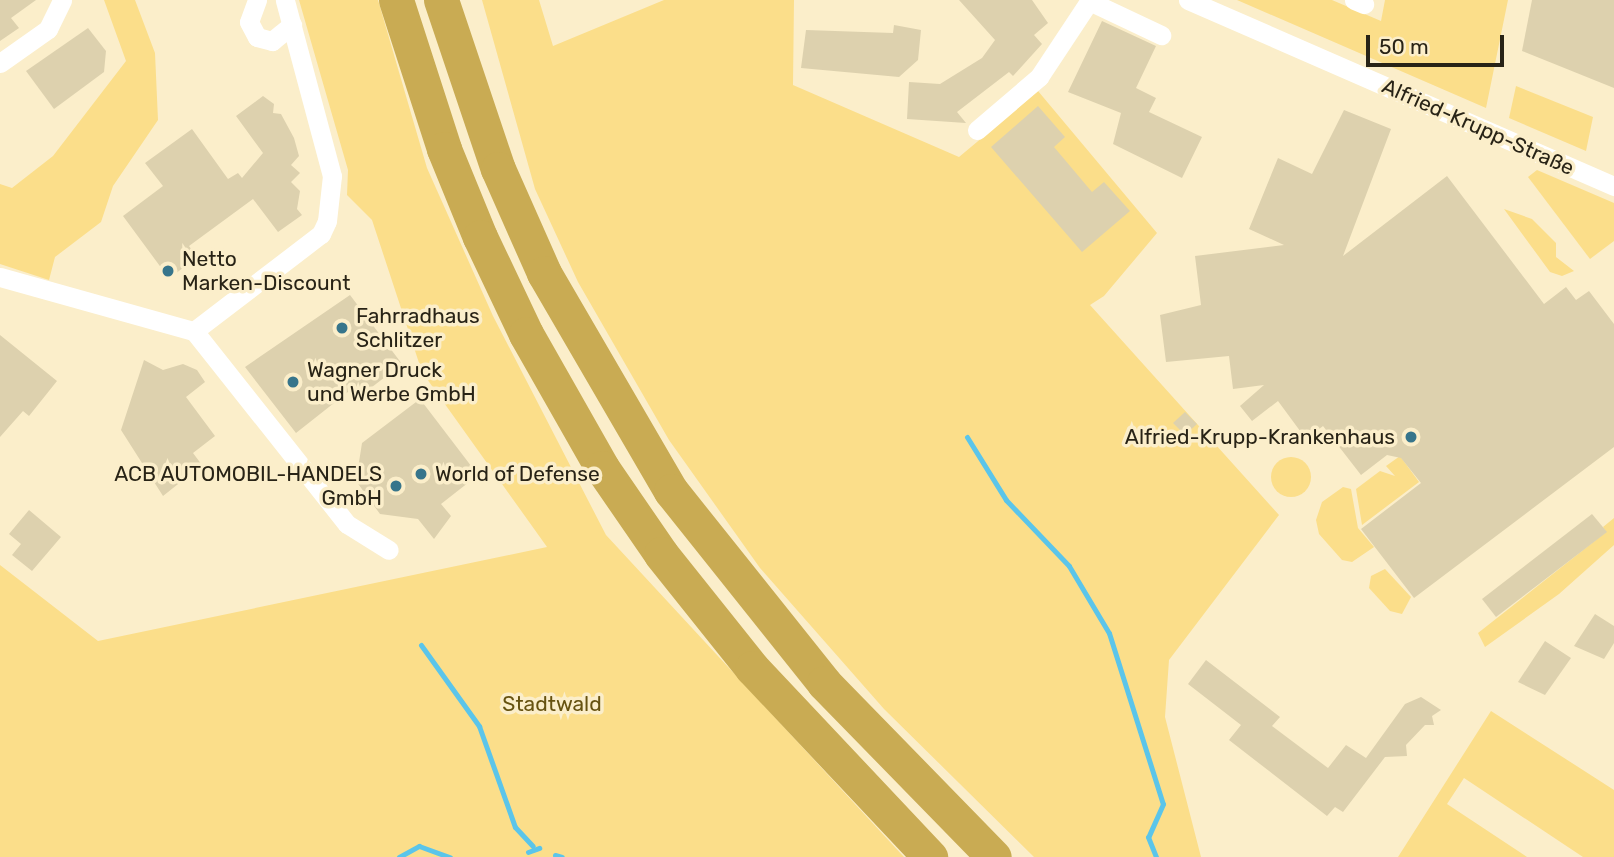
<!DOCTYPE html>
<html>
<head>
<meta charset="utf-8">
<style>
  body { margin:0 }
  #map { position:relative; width:1614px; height:857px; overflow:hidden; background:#fbeeca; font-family:Rubik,sans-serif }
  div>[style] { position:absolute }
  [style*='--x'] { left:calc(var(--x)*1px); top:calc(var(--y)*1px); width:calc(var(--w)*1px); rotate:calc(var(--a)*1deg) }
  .green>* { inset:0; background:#fbde8a }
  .round { border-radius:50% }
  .stream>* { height:5px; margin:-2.5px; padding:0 2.5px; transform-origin:2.5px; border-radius:2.5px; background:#5bc5ea }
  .building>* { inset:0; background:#ddd1ae }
  .street>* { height:19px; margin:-9.5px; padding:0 9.5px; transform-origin:9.5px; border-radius:9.5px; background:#fff }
  .highway>* { height:35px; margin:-17.5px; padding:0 17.5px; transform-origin:17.5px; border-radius:17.5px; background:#c9ab53 }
  .dots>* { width:19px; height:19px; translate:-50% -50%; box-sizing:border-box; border:4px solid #fbeeca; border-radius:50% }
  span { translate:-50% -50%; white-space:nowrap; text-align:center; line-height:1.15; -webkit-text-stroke:7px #fbeeca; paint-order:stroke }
  .street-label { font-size:21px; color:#282316 }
  .poi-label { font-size:21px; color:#282316 }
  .left { translate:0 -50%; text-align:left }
  .right { translate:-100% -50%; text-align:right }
  .park-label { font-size:21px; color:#665210 }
  .scale { position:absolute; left:1366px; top:35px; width:138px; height:32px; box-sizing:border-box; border:4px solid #282316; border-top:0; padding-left:9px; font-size:21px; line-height:24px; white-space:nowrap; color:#282316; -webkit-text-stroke:5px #fbeeca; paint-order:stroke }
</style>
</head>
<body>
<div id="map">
  <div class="green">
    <i style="clip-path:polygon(104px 0,135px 0,155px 53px,158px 120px,113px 186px,101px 222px,55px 257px,49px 280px,0 264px,0 184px,12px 188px,53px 156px,126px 61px)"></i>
    <i style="clip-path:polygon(299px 0,378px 0,427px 168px,493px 316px,606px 535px,904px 857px,0 857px,0 565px,98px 641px,547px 547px,422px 372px,372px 220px,347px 195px,348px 170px)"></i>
    <i style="clip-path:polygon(482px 0,539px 0,553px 46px,664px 0,794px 0,793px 85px,959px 157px,1038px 91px,1157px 233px,1104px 296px,1090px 305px,1279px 515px,1169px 660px,1165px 717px,1201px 857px,1034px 857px,884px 709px,760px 568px,669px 440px,578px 282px,535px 189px)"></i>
    <i style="clip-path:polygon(1237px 0,1332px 0,1381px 21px,1385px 0,1508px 0,1486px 108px)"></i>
    <i style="clip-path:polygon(1516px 86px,1593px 117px,1586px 151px,1509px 118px)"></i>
    <i style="clip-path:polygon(1537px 170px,1614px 203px,1614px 241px,1590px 259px,1528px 177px)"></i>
    <i style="clip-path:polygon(1504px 209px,1532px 219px,1556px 243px,1556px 257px,1574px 271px,1562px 276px,1550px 272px)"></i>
    <i style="clip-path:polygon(1400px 456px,1419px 482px,1362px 525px,1356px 489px,1380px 471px,1395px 476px,1386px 466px)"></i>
    <i class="round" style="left:1271px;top:457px;width:40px;height:40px"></i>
    <i style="clip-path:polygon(1343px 487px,1351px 489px,1358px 528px,1374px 547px,1352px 562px,1342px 560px,1319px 534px,1316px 520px,1322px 502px)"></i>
    <i style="clip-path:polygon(1614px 518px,1614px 545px,1559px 594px,1485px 647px,1478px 633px,1606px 532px,1603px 527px)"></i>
    <i style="clip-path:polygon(1385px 569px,1411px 597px,1402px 614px,1390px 611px,1369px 588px,1371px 576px)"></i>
    <i style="clip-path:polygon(1491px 711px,1614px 790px,1614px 857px,1583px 857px,1464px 778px,1447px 804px,1527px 857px,1398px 857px)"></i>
  </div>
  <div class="stream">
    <i style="--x:967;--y:437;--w:74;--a:58.2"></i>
    <i style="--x:1006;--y:500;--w:91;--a:46.3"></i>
    <i style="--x:1069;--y:566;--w:78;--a:59.2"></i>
    <i style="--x:1109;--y:633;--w:179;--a:72.5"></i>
    <i style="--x:1163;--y:804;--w:36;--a:114"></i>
    <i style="--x:1148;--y:837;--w:22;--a:68"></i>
    <i style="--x:421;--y:645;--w:100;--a:54.4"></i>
    <i style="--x:479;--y:726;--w:107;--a:70.4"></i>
    <i style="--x:515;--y:827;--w:26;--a:47"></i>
    <i style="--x:528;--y:852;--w:12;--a:-20"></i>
    <i style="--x:555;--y:855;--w:7;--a:16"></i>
    <i style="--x:399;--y:857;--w:23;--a:-29"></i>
    <i style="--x:419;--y:846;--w:33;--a:20"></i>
  </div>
  <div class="building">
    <i style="clip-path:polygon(0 0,36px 0,11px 18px,19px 28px,0 41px)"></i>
    <i style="clip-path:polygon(959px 0,1032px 0,1048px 23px,1034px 35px,1042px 44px,1013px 76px,1009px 72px,957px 112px,966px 123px,907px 119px,909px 82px,940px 84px,982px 58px,995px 40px)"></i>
    <i style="clip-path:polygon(1532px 0,1614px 0,1614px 88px,1522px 51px)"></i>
    <i style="clip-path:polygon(1102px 21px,1156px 46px,1136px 88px,1156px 98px,1149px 112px,1202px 137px,1182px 178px,1113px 144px,1121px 113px,1068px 92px)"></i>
    <i style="clip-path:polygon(894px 25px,921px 30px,918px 60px,899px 77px,801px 68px,806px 30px,893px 33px)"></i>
    <i style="clip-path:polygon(88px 28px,106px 51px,104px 72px,54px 109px,26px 71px)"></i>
    <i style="clip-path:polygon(263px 96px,274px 104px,273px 113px,281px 114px,294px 138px,299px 156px,291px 165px,300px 173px,291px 182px,300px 191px,297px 209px,302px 215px,278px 232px,253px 199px,189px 246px,197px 257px,175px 274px,171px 269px,165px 273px,123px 216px,163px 186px,145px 163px,192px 129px,228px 179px,238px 173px,242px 178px,263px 153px,236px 116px)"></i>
    <i style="clip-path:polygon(1038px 106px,1065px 137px,1054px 147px,1092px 192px,1104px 182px,1130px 211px,1082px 252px,991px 147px)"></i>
    <i style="clip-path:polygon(1344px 110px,1391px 129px,1343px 256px,1447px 176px,1544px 304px,1566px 287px,1576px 300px,1589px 291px,1614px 324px,1614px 447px,1414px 598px,1361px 529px,1421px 483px,1401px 458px,1387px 455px,1361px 475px,1323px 426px,1306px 439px,1278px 401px,1252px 421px,1240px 406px,1264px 385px,1233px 389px,1229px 356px,1166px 362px,1160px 315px,1201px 305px,1195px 256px,1284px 245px,1249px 229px,1278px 158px,1312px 174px)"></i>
    <i style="clip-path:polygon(350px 295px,402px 364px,359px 397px,353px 388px,296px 433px,245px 367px)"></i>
    <i style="clip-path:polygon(0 335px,57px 381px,29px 416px,23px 411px,0 437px)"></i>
    <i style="clip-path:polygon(144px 360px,163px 370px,183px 364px,197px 370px,205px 382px,186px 397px,215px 436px,193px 453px,202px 465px,163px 496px,121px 430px)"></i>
    <i style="clip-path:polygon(420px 399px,478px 475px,441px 504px,451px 516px,434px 539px,418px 519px,380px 514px,356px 481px,362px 443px)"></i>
    <i style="clip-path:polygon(1185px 412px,1197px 424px,1185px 435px,1173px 423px)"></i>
    <i style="clip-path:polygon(29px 510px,61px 537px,32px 571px,12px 555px,21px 544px,9px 534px)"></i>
    <i style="clip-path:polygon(1592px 514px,1607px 532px,1496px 617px,1482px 599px)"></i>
    <i style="clip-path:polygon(1595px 614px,1614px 626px,1614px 643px,1604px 659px,1574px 646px)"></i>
    <i style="clip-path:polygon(1545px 641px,1571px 658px,1545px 695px,1518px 682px)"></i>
    <i style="clip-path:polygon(1206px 660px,1280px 717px,1272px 726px,1328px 768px,1346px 745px,1366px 758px,1405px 704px,1421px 697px,1441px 710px,1432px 716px,1434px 725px,1425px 725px,1406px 745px,1407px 756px,1385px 757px,1343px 812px,1335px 807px,1327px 816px,1229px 740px,1241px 725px,1188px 684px)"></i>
  </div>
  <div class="street">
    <i style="--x:257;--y:0;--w:23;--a:110"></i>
    <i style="--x:249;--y:22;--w:17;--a:62"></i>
    <i style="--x:257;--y:37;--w:16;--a:15"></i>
    <i style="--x:272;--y:41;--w:26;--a:-39"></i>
    <i style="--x:1188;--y:0;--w:465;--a:23.6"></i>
    <i style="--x:1354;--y:0;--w:11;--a:22"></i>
    <i style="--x:1089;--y:1;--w:80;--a:25.3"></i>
    <i style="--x:0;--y:63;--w:59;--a:-35.3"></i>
    <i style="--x:48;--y:29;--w:32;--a:-64"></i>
    <i style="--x:977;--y:130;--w:82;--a:-40.5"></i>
    <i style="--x:1039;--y:77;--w:92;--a:-56.5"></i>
    <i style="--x:0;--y:277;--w:201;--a:15.6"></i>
    <i style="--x:194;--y:331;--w:246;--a:51.6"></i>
    <i style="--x:347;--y:524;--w:49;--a:31.8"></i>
    <i style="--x:194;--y:331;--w:160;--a:-37.4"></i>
    <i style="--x:321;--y:234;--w:14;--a:-65"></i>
    <i style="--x:327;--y:221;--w:45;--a:-83.7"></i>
    <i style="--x:332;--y:176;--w:182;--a:-105"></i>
  </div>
  <div class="highway">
    <i style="--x:396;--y:0;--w:157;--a:72.1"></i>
    <i style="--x:444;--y:149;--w:95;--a:67.8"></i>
    <i style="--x:480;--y:237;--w:107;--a:64.6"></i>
    <i style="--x:526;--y:334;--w:154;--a:60.4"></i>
    <i style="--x:602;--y:468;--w:104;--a:55.5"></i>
    <i style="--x:661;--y:554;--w:146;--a:51.4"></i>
    <i style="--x:752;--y:668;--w:260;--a:46.7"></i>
    <i style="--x:441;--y:0;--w:178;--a:71.4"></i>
    <i style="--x:498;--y:169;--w:114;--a:66.1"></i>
    <i style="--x:544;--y:273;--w:252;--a:59.8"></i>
    <i style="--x:671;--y:491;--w:246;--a:51.4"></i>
    <i style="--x:824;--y:683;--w:243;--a:45.7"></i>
  </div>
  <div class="dots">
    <i style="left:168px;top:271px;background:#37758b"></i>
    <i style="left:342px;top:328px;background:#37758b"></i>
    <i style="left:293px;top:382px;background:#37758b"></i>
    <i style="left:1411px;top:437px;background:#37758b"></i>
    <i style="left:421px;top:474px;background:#37758b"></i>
    <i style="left:396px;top:486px;background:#37758b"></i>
  </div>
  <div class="street-label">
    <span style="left:1478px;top:127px;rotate:24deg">Alfried-Krupp-Straße</span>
  </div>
  <div class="poi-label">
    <span class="left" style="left:182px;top:271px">Netto<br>Marken-Discount</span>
    <span class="left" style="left:356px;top:328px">Fahrradhaus<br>Schlitzer</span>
    <span class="left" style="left:307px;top:382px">Wagner Druck<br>und Werbe GmbH</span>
    <span class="right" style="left:1395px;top:437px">Alfried-Krupp-Krankenhaus</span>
    <span class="right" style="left:382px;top:486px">ACB AUTOMOBIL-HANDELS<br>GmbH</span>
    <span class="left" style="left:435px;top:474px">World of Defense</span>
  </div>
  <div class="park-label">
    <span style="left:552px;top:704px">Stadtwald</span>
  </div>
  <div class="scale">50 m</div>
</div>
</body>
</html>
